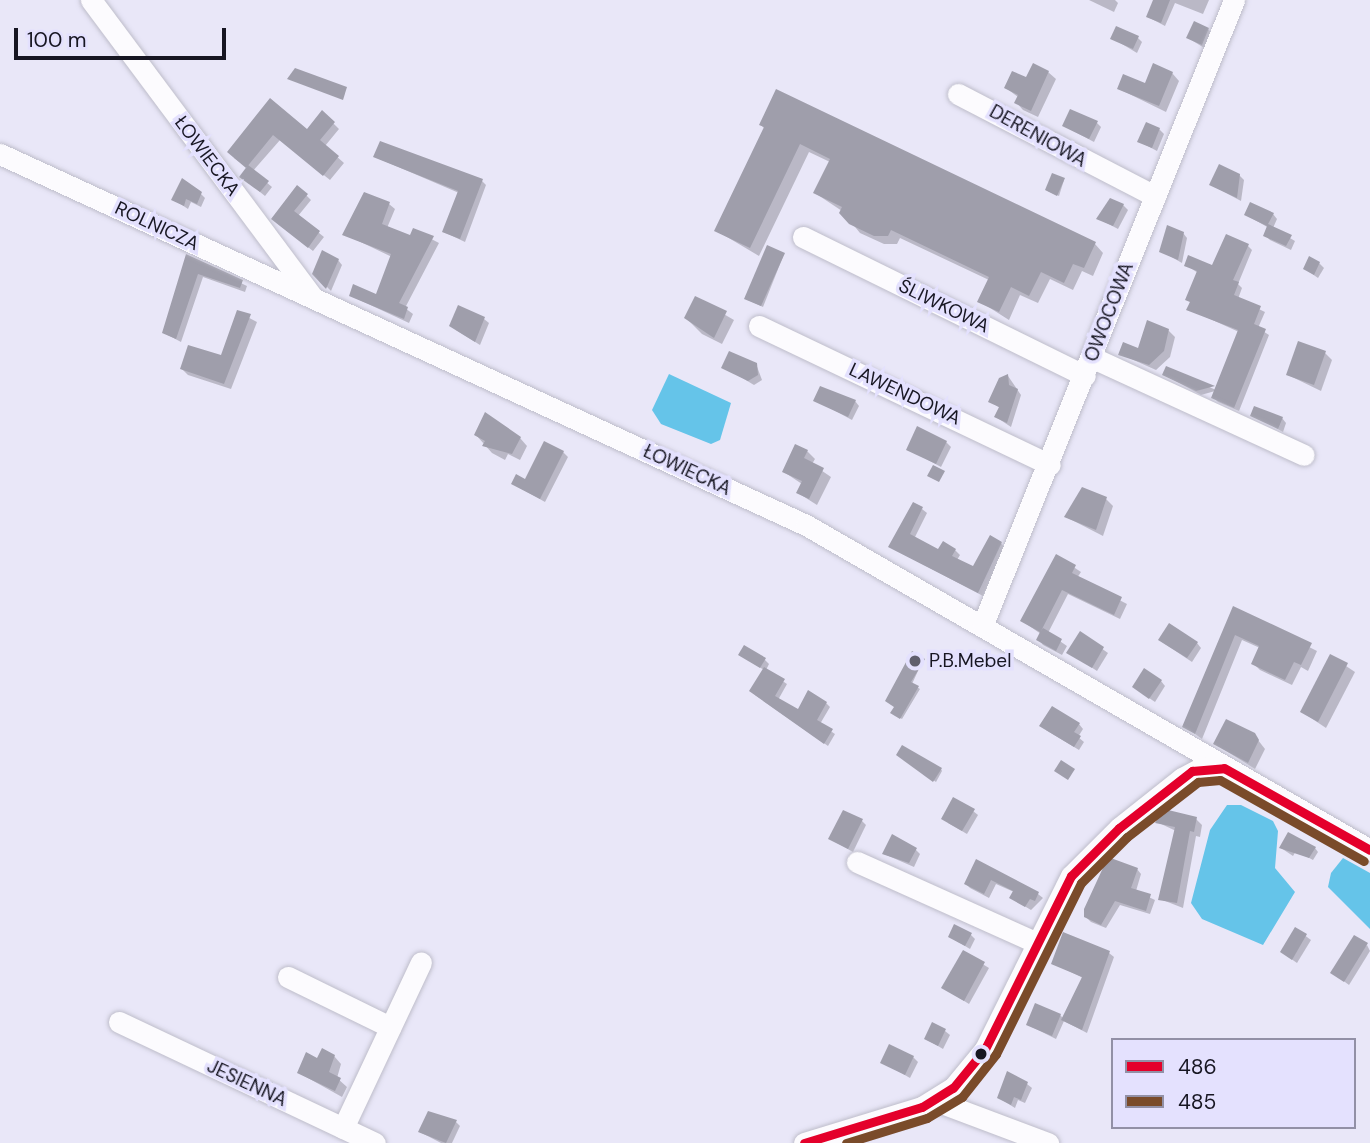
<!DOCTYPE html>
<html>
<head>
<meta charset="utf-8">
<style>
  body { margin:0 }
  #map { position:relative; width:1370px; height:1143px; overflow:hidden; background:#e9e7f8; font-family:"DM Sans",sans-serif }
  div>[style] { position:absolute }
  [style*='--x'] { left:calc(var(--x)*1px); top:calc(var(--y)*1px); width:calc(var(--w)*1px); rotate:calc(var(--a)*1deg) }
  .water>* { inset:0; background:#65c4e9 }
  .shadow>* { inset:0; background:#0003 }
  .building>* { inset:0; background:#9f9eab }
  .roads { filter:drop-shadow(0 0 2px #bebdca) drop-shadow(0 0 2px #bebdca) }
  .minor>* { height:21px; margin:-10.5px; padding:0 10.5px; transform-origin:10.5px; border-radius:10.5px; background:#fcfbfe }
  .bus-1>* { height:9px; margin:-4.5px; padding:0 4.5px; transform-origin:4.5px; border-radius:4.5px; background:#e4002b }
  .bus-2>* { height:9px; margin:-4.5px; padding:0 4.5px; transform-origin:4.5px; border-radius:4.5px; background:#7a4b2a }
  .dots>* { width:19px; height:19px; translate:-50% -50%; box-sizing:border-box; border:4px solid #e4e1fe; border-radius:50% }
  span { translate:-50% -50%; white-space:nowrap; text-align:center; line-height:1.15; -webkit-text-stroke:7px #e4e1fe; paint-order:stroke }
  .street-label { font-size:19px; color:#171622 }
  .poi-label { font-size:19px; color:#171622 }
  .left { translate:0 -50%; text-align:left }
  .legend { position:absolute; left:1111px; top:1038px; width:245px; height:91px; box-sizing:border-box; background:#e4e1fe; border:2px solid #9290a6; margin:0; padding:9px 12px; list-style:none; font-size:21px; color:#171622 }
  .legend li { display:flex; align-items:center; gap:14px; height:35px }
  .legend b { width:35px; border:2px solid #9290a6 }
  .scale { position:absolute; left:14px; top:28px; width:212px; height:32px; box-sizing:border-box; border:4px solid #171622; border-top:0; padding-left:9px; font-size:21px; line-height:24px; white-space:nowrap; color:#171622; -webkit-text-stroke:5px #e4e1fe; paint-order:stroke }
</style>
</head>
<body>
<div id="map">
  <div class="water">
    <i style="clip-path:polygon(669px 374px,731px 403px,720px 440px,711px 444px,661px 424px,652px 410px)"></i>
    <i style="clip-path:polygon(1227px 805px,1241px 805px,1273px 821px,1278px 831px,1275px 868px,1295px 892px,1263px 945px,1202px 919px,1191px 903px,1210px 830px)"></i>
    <i style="clip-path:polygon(1343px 858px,1370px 873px,1370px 929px,1328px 887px,1331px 873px)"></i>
  </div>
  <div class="shadow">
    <i style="clip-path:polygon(1089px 0,1115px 0,1118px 3px,1114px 12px)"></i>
    <i style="clip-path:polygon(1155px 0,1209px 0,1203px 14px,1175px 3px,1165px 26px,1148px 17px)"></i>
    <i style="clip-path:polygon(1208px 29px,1212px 34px,1206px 49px,1188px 38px)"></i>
    <i style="clip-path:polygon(1112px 38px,1138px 38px,1142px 42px,1137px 53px)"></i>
    <i style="clip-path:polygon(1048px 72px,1056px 79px,1038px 117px,1023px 110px,1016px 102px,1018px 97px,1006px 88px)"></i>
    <i style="clip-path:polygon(1172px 73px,1179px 81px,1166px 112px,1119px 89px,1146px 85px)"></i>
    <i style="clip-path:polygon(270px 101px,307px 131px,333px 123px,339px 129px,325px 146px,344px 163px,330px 180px,280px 140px,253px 171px,272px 187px,265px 196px,246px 181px,248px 168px,234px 158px)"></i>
    <i style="clip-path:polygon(1097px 123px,1101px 127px,1094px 142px,1064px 126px)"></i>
    <i style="clip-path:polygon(761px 125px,1095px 244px,1103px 253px,1093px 276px,1082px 271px,1073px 290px,1050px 279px,1038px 303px,1020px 295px,1009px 320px,979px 301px,989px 280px,900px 238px,897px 244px,884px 244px,860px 233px,842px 211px,815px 193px,830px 162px,809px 152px,759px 256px,717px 231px,765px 129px)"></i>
    <i style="clip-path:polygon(1159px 129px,1164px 134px,1157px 151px,1140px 142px)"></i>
    <i style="clip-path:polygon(375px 157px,482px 181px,486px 185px,465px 242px,444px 232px,459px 193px)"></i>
    <i style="clip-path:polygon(1239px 175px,1244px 180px,1241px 201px,1211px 185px)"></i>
    <i style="clip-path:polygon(1064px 180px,1059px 196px,1048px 191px)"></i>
    <i style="clip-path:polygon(201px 194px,205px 198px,201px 207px,191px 202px,188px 209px,173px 199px)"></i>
    <i style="clip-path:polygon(306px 195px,311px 200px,298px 216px,324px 237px,313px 251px,277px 223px)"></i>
    <i style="clip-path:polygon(389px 204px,395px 209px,387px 228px,411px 238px,414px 230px,439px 243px,405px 308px,413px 314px,409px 323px,351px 296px,377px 296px,392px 257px,344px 234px)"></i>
    <i style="clip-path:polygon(1123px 205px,1128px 210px,1118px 229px,1099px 219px)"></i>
    <i style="clip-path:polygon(1273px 214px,1277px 219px,1273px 228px,1295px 241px,1291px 250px,1270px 240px,1265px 235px,1269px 228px,1246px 215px)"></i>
    <i style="clip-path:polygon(1183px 233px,1187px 238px,1182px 263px,1161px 251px)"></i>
    <i style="clip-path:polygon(1248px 246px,1252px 250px,1238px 284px,1242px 288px,1238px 299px,1265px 312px,1258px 328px,1269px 335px,1239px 411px,1218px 402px,1213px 397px,1215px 391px,1201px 395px,1165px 375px,1167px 368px,1216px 390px,1239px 332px,1188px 309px,1198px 273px,1186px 265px,1213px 268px)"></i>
    <i style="clip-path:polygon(784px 254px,763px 307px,748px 300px)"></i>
    <i style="clip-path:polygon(187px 257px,247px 286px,245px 292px,203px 277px,181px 342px,164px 333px)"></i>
    <i style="clip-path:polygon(338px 260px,342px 265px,331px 291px,314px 274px)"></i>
    <i style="clip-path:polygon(1319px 263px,1324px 268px,1318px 278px,1305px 269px)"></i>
    <i style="clip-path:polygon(696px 298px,734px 320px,722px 344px,702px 334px,686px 318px)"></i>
    <i style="clip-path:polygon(238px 312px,257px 322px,231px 389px,188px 375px,182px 369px,222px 358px)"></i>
    <i style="clip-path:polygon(484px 319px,489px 323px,480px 345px,456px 330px)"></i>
    <i style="clip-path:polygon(1168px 330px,1175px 337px,1170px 357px,1156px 370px,1120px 354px,1139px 350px)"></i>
    <i style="clip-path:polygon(1325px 353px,1332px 360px,1321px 391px,1288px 375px)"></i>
    <i style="clip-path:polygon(756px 364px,762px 380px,754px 385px,724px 367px)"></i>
    <i style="clip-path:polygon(1008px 376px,1021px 395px,1011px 427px,996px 417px,1000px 408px,990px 401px)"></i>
    <i style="clip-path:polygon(815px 400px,855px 401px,859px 406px,852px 420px)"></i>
    <i style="clip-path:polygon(1253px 415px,1282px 418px,1286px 423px,1283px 432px)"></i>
    <i style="clip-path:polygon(476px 435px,520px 438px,527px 446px,520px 460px,508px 454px,505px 460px,492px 453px)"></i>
    <i style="clip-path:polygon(946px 442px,951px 447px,941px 467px,908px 449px)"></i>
    <i style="clip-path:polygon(796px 446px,807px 451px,815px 459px,812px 464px,831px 477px,817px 505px,798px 493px,802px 484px,784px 472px)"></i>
    <i style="clip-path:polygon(563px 452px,568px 457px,545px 502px,513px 484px,526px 481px)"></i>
    <i style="clip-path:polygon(1106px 499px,1113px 506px,1103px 536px,1066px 517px)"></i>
    <i style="clip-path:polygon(922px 509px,927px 513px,914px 539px,939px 552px,955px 550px,960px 555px,957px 560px,974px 568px,1001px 543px,1005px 548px,983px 596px,890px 547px)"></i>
    <i style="clip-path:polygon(1057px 556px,1081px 572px,1077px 578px,1127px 604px,1120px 619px,1068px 594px,1048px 633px,1067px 646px,1062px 655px,1043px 645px,1038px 639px,1041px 634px,1022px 621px)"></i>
    <i style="clip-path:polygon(1234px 609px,1317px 651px,1308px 671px,1301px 667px,1292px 685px,1260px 670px,1253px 663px,1260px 648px,1242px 640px,1202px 739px,1184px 726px)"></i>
    <i style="clip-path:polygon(1081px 634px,1108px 653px,1097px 671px,1068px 652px)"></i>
    <i style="clip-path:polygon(1197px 643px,1201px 648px,1192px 662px,1165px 644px)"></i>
    <i style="clip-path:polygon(740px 655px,765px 660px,769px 664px,766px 670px,787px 684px,778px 700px,798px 711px,826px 703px,830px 707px,820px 724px,835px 734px,828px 746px,755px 695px,764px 670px)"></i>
    <i style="clip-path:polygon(1331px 656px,1355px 672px,1326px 728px,1302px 712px)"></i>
    <i style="clip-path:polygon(923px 660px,912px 684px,920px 689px,902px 719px,892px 713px)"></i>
    <i style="clip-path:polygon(1161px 681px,1165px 686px,1155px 702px,1139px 691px)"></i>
    <i style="clip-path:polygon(1079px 724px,1083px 729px,1078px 737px,1084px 742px,1079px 750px,1046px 730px)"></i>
    <i style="clip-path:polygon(1254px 735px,1265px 749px,1255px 769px,1215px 744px)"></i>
    <i style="clip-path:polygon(898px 755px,941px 769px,942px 771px,936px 782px)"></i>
    <i style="clip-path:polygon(973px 811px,978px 815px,967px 834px,948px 823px)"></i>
    <i style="clip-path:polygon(1164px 811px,1196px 819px,1202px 825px,1200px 837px,1196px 836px,1183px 908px,1160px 899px,1176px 831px,1157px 822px)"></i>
    <i style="clip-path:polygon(861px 820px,866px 825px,853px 852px,830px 839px)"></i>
    <i style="clip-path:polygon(1281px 848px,1315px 848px,1318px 852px,1313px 860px,1296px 851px,1293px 856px)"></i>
    <i style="clip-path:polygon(915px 849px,920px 854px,914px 867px,884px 854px)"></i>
    <i style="clip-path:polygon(977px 862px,1038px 894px,1043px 898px,1031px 910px,1011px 898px,1014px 892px,996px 884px,989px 898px,970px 888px,966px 884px)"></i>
    <i style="clip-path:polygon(1137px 869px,1141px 874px,1136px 891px,1155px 900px,1150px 914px,1120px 905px,1106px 928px,1091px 922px,1086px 917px)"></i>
    <i style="clip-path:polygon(1296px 929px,1311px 940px,1297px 963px,1287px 956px)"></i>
    <i style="clip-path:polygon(971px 935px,975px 939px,970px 949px,950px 937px)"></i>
    <i style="clip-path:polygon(1367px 945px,1370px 951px,1349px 985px,1333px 973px)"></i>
    <i style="clip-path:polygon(963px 952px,989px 968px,969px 1004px,943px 988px)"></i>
    <i style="clip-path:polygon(1109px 953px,1114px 957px,1087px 1033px,1064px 1021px,1056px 1039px,1028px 1025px,1060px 1015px,1064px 1019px,1083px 978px,1053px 963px)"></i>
    <i style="clip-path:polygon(945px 1031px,950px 1035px,943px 1049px,926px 1039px)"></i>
    <i style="clip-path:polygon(334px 1056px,341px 1064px,337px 1078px,347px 1087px,342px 1097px,299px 1073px)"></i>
    <i style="clip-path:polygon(913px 1057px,918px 1062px,910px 1078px,882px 1062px)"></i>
    <i style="clip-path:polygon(1027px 1084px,1032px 1088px,1025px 1103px,1018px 1100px,1015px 1108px,999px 1098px)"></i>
    <i style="clip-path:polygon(456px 1122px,460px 1126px,452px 1143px,441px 1143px,420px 1132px)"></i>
  </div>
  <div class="building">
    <i style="clip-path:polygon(1153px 0,1170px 0,1161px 23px,1146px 17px)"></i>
    <i style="clip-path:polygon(1194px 21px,1209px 28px,1202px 45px,1186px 38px)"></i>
    <i style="clip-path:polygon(1116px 26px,1139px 36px,1133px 49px,1110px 39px)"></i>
    <i style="clip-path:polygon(1033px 63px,1049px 71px,1031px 111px,1014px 103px,1018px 95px,1004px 88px,1012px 71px,1026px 77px)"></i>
    <i style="clip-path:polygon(1153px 63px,1173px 72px,1159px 106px,1117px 89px,1123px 74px,1145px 83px)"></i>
    <i style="clip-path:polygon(295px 68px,347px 87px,343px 100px,287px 79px)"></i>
    <i style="clip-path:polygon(776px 89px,1096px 242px,1084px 268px,1073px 264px,1064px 283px,1041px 272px,1029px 296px,1011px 287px,999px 312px,977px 302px,989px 277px,891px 230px,888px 236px,874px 236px,849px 224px,839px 213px,842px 207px,813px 193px,830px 159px,800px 144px,750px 248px,714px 231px,764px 127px,759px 125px)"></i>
    <i style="clip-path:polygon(270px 98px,307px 129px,322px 110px,335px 122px,320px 140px,339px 156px,323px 176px,273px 135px,246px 168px,227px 152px)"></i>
    <i style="clip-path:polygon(1070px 109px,1098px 121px,1089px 139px,1062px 126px)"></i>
    <i style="clip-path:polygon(1146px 122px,1160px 128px,1152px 148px,1137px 142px)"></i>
    <i style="clip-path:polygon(380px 141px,483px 179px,460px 239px,442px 232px,458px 191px,373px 157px)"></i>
    <i style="clip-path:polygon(1219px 164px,1240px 174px,1237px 198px,1209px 185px)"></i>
    <i style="clip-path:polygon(248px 165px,269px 181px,260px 192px,239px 177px)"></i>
    <i style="clip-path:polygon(1052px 173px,1065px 178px,1057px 196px,1045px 190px)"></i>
    <i style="clip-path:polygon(182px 178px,202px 192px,197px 204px,186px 199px,184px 206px,171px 200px)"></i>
    <i style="clip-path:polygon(297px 185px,308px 194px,294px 211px,320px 231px,308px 248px,271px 219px)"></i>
    <i style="clip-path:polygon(364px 192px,390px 202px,382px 224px,410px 235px,413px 228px,434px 236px,399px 303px,408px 307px,404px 319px,349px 296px,353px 284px,376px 294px,391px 254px,342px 235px)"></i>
    <i style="clip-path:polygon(1110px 198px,1124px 204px,1113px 226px,1096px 219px)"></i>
    <i style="clip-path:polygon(1250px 202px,1274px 213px,1268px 224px,1292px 235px,1286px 246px,1263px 236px,1267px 226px,1244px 215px)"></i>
    <i style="clip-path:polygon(1167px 225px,1184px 232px,1178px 260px,1159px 252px)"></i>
    <i style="clip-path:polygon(1226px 234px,1249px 244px,1233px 280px,1239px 282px,1234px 295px,1261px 306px,1254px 324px,1266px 329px,1234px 408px,1211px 398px,1238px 330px,1186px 310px,1190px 302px,1185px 300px,1197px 271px,1184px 266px,1188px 255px,1212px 265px)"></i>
    <i style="clip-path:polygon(767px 245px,785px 253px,761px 306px,744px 299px)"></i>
    <i style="clip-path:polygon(322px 250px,339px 259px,326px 289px,312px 274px)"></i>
    <i style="clip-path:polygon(186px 254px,243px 280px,240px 288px,198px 274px,176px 339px,162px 333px)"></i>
    <i style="clip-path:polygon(1309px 256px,1320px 262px,1314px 275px,1303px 269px)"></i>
    <i style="clip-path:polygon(695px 296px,727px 311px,714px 338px,684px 318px)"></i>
    <i style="clip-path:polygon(458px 305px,485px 317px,475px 342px,449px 326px)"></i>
    <i style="clip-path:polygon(237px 310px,251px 314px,224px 384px,180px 369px,188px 345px,221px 355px)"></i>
    <i style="clip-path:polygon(1147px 320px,1169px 329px,1164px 351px,1149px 365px,1118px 355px,1123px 342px,1138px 348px)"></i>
    <i style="clip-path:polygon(1298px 341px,1326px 351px,1314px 385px,1286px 375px)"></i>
    <i style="clip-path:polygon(729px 351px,757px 363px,758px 375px,748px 381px,721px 368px)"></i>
    <i style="clip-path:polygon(1166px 366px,1215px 386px,1196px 391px,1162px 375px)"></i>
    <i style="clip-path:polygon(1008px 374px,1009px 385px,1018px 389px,1007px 423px,994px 417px,999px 407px,988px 402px,999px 378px)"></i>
    <i style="clip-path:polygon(820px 386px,856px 400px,848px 417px,813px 401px)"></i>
    <i style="clip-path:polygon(1254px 406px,1283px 417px,1278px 429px,1250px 416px)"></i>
    <i style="clip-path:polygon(485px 412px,521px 437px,512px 454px,482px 446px,485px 441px,474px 435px)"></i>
    <i style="clip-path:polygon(917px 426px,947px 441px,936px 464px,906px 450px)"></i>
    <i style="clip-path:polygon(544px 441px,564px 451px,540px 499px,511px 484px,516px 474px,525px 479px)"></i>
    <i style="clip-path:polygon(795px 444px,808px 450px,804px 458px,824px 468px,809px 499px,796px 493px,802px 481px,782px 472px)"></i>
    <i style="clip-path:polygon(933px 465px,945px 471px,939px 482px,927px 476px)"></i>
    <i style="clip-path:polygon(1082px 487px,1107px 497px,1096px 530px,1064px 517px)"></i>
    <i style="clip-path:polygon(913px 502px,923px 507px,910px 534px,938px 549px,943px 541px,956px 549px,952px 556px,973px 566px,990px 535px,1002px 542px,978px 593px,888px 547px)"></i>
    <i style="clip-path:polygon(1056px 554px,1076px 565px,1072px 573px,1122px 597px,1114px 615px,1062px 590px,1041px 631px,1043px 628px,1062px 639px,1056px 651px,1036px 640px,1040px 632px,1020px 621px)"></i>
    <i style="clip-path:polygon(1233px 606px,1312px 643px,1301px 665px,1294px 662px,1285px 680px,1251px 664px,1259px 646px,1235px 635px,1195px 734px,1182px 727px)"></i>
    <i style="clip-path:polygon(1169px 623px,1198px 642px,1187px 658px,1158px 640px)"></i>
    <i style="clip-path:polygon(1080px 631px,1104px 647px,1092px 668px,1066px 653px)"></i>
    <i style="clip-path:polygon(744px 645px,766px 658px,760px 668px,738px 655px)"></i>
    <i style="clip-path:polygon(912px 651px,925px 659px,911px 682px,919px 686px,900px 719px,890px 713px,894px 707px,885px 701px)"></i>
    <i style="clip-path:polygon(1330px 654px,1348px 663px,1318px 722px,1300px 712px)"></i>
    <i style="clip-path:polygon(764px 667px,785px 679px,775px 696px,798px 709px,808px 690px,827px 702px,817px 720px,833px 729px,824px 744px,749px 691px)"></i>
    <i style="clip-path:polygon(1144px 668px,1162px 680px,1149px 699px,1132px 687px)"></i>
    <i style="clip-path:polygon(1052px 706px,1080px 723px,1074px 732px,1081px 736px,1074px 747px,1039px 726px)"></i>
    <i style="clip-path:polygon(1226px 719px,1255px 733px,1259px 740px,1248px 763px,1213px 744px)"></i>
    <i style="clip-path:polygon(902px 745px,942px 768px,933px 782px,896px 755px)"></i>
    <i style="clip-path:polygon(1061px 760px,1075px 769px,1068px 780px,1054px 771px)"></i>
    <i style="clip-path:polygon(953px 797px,975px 809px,962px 831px,941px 819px)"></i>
    <i style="clip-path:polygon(1164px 809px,1197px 817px,1194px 832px,1190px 831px,1177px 903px,1158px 900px,1175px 827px,1155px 823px)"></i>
    <i style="clip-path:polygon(843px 810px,863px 819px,848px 849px,828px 839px)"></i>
    <i style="clip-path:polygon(1288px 832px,1316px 847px,1309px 858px,1279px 848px)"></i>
    <i style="clip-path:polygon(892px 834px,917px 848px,909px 863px,882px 854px)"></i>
    <i style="clip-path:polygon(1108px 857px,1138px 868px,1131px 888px,1151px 894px,1146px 911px,1115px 901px,1101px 925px,1084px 917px,1084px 909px)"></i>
    <i style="clip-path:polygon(976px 859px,1039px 892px,1035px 901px,1030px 899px,1025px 907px,1009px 898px,1013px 891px,991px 880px,984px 894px,964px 884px)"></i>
    <i style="clip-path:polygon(954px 924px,972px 933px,965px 946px,948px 937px)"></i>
    <i style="clip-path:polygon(1295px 927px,1307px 934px,1292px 960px,1280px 952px)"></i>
    <i style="clip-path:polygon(1063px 932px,1110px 951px,1082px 1030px,1061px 1020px,1082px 977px,1051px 964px)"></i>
    <i style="clip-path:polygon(1354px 935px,1368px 943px,1344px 982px,1330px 973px)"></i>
    <i style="clip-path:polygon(963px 950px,985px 962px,964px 1001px,941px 988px)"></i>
    <i style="clip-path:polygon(1035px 1003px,1061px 1014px,1052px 1036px,1026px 1025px)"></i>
    <i style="clip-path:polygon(932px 1022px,946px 1029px,938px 1046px,924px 1039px)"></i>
    <i style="clip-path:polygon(889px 1044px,914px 1056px,905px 1075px,880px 1063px)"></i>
    <i style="clip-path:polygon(322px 1048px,335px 1055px,329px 1072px,341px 1078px,335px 1091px,297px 1073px,306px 1052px,317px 1058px)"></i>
    <i style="clip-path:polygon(1007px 1071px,1028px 1082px,1021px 1100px,1014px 1097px,1011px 1105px,997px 1098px)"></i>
    <i style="clip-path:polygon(428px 1111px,457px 1120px,446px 1143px,418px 1132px)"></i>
  </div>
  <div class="roads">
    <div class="minor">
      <i style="--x:91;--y:0;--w:369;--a:53.3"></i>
      <i style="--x:958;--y:94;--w:222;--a:27.4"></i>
      <i style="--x:0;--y:154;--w:887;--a:24.72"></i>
      <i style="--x:806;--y:525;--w:651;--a:29.95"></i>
      <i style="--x:803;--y:237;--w:314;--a:26.2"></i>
      <i style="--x:759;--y:326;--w:322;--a:25.5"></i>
      <i style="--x:1091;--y:357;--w:234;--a:24.7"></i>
      <i style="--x:983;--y:624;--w:673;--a:-68.09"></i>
      <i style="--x:857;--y:862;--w:195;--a:24.2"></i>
      <i style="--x:288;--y:977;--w:114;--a:26.1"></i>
      <i style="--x:119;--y:1022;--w:283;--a:25.3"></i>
      <i style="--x:936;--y:1101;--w:120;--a:20.6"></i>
      <i style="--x:343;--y:1128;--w:183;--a:-64.8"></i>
      <i style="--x:804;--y:1143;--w:123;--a:-17"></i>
      <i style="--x:922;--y:1107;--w:36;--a:-32"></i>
      <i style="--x:953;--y:1088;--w:50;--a:-50.6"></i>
      <i style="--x:985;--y:1049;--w:193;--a:-63.6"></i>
      <i style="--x:1071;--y:876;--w:68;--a:-45"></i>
      <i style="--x:1119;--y:828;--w:80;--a:-38.4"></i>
      <i style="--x:1182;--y:778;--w:24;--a:-28"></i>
      <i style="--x:1203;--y:767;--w:19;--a:3"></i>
    </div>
  </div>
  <div class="bus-1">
    <i style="--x:804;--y:1143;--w:123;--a:-17"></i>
    <i style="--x:922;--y:1107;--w:36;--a:-32"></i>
    <i style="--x:953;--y:1088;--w:50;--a:-50.6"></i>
    <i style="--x:985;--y:1049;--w:193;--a:-63.6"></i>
    <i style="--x:1071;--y:876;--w:68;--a:-45"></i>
    <i style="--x:1119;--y:828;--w:93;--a:-38"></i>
    <i style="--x:1192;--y:771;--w:32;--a:-5"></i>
    <i style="--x:1224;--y:768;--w:167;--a:29.3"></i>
  </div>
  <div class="bus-2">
    <i style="--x:846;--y:1143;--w:85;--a:-17.2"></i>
    <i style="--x:927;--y:1118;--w:41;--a:-31"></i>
    <i style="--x:962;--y:1097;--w:55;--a:-51.7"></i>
    <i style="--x:996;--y:1054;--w:191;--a:-63.6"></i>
    <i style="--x:1081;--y:883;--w:65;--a:-45"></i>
    <i style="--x:1127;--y:837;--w:90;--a:-37.8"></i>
    <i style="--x:1198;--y:782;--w:22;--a:-5"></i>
    <i style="--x:1220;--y:780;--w:165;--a:29.4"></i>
  </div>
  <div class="dots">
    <i style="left:915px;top:661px;background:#605f6d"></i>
    <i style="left:981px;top:1054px;background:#171622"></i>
  </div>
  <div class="street-label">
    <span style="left:1038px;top:136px;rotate:29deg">DERENIOWA</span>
    <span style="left:207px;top:156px;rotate:53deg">ŁOWIECKA</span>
    <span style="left:157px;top:226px;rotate:25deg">ROLNICZA</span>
    <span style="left:944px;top:306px;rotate:26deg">ŚLIWKOWA</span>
    <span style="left:1109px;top:312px;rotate:-69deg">OWOCOWA</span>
    <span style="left:905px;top:394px;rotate:25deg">LAWENDOWA</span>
    <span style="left:687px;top:470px;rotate:25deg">ŁOWIECKA</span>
    <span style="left:247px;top:1083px;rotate:25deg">JESIENNA</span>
  </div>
  <div class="poi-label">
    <span class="left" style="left:929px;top:661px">P.B.Mebel</span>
  </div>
  <ul class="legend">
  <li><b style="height:9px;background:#e4002b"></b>486</li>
  <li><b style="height:9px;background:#7a4b2a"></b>485</li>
  </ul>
  <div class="scale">100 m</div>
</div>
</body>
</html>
